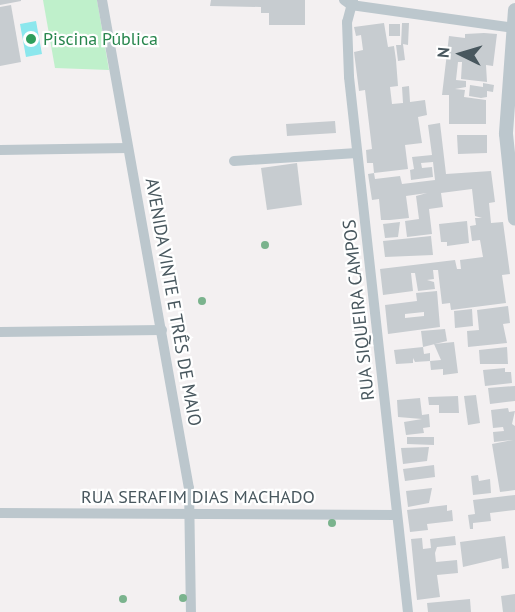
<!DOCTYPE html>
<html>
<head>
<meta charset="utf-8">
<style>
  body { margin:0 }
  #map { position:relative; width:515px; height:612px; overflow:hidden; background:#f3f0f1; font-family:"PT Sans",sans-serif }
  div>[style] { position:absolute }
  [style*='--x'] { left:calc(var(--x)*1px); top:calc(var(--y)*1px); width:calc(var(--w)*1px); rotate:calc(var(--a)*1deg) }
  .green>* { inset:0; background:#bff0cb }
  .water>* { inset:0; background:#8ce7ed }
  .building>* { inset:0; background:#c7ccd0 }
  .minor>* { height:10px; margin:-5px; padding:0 5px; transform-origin:5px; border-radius:5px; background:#bcc7cd }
  .tertiary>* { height:14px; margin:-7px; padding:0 7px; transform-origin:7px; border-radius:7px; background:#bcc7cd }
  .trees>* { width:8px; height:8px; margin:-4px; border-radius:50%; background:#7ab38d }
  .dots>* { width:16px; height:16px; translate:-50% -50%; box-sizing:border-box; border:3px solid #fff; border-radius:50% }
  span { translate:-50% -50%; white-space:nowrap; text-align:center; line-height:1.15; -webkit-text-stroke:4.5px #fff; paint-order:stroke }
  .leisure-label { font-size:18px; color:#27864d }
  .left { translate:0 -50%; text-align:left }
  .street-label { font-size:18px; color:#48575e }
  .north { position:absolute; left:431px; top:24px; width:60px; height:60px; -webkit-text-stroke:4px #fff; paint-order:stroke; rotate:275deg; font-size:16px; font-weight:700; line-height:24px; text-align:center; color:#48575e }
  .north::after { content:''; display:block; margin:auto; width:21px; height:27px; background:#48575e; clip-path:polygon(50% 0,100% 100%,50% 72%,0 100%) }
</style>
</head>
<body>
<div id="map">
  <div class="green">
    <i style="clip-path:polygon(43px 0,97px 0,109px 70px,55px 68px)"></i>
  </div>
  <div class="water">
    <i style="clip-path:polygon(36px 21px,42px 54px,26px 57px,20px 24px)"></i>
  </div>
  <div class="building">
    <i style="clip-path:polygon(0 0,21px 0,21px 1px,0 5px)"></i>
    <i style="clip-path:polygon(211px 0,305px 0,305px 25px,269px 25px,269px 13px,261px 13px,261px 7px,210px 6px)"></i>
    <i style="clip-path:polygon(11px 5px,21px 62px,0 66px,0 7px)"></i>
    <i style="clip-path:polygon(384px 23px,388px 47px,394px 46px,396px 60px,398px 86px,390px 87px,392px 104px,403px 103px,402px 87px,409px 86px,410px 102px,425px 100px,427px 115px,418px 117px,422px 143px,405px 145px,408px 169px,374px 173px,373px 163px,367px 163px,366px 150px,372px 149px,365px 90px,359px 91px,354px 52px,363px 50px,361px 35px,356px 36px,354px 27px)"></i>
    <i style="clip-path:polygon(402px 23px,409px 23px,408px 45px,403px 44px,405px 60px,398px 61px,396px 45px,401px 45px)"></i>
    <i style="clip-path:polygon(389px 24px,400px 24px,400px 36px,389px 36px)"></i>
    <i style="clip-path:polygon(484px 33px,497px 34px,493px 66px,486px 65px,487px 82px,461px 79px,462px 62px,458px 62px,456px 80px,466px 81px,466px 87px,455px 89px,465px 90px,464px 97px,486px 100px,486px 124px,449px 124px,449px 95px,442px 95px,449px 36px,465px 38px,465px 34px)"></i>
    <i style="clip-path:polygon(483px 83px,494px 85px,493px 92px,487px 91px,487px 97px,481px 98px,469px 96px,470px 85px,483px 87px)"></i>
    <i style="clip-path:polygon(335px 121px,336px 133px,287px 136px,286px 124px)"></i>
    <i style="clip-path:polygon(440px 123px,446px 174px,491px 171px,495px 202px,489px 203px,491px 223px,503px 222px,510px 274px,502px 275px,506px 303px,451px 310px,450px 303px,442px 304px,438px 270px,433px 270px,434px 279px,427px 280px,434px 282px,435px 289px,418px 291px,415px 273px,411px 273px,413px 291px,383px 295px,380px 269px,455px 260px,457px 269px,461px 269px,460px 260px,483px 257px,480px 240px,472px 241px,470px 226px,476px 225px,475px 218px,482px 218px,475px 216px,472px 189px,441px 193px,443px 207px,429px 209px,432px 234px,407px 237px,405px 221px,419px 219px,416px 196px,427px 193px,406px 196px,409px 218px,390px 220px,381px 220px,379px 199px,372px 200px,368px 174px,374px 173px,375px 179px,400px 176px,402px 184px,435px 180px,433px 162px,421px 163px,422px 168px,432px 167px,433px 177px,411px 180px,410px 170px,414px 169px,412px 157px,432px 155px,428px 125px)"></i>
    <i style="clip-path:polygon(457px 135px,487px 135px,487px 153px,458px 154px)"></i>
    <i style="clip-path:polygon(297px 163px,302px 205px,267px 210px,261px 168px)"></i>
    <i style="clip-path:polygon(467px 221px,469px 243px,447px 246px,447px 242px,441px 242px,439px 224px)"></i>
    <i style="clip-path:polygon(400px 222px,398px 237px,385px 238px,383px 224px)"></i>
    <i style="clip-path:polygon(431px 236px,433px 255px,385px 257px,383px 241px)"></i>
    <i style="clip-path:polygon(evenodd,437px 291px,440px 327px,388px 334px,385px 305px,417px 301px,416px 293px,437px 291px,424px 312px,424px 316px,405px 318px,405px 314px,424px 312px)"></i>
    <i style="clip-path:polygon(508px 306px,510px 323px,503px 324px,507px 343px,468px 347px,467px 331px,479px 330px,477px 310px)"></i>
    <i style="clip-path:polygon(472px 309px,473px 326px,455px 328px,454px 311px)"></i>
    <i style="clip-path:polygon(445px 329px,447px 341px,423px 347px,421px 331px)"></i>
    <i style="clip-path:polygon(454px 342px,458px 373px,443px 375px,443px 369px,431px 370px,430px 361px,441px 360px,434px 344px)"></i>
    <i style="clip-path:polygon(423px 347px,424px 354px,430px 353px,430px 361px,415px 362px,413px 358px,413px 363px,396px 364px,394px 350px)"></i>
    <i style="clip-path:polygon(507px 347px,508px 364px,480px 364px,479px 350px)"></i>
    <i style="clip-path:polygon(505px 368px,505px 372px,511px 372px,512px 383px,485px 386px,483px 370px)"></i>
    <i style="clip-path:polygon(515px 386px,515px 401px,490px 404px,488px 388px)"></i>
    <i style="clip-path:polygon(476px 395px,480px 423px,468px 425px,464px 396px)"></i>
    <i style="clip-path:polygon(458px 396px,459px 413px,439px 413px,439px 405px,429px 405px,428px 397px)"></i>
    <i style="clip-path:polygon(420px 398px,422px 415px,429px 414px,430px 427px,423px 428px,424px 433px,406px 435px,404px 422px,422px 419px,398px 417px,397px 400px)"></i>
    <i style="clip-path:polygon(508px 408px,509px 412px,515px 411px,512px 424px,515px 426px,515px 490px,500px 492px,492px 444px,513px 440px,494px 442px,493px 432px,504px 431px,503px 427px,493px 428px,491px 410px)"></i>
    <i style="clip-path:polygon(407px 437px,434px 437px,434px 445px,407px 444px)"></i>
    <i style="clip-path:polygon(429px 447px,427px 461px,403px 464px,401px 448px)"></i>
    <i style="clip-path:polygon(434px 465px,435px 477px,405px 481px,403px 469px)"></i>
    <i style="clip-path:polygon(478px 475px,479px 481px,490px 479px,491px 493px,473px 495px,471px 476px)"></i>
    <i style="clip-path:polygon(432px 488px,429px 503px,408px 507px,406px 491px)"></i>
    <i style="clip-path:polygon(515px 495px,515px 510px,490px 513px,491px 521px,473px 523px,473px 529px,470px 529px,468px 515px,475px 514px,473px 500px)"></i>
    <i style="clip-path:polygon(447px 505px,447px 511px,452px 510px,453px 521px,427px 524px,428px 530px,410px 532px,407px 510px)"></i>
    <i style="clip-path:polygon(455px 536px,456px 545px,437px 547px,435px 553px,436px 562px,457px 560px,458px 573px,437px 575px,440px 597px,417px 600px,411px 539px,422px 538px,423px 549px,431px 548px,430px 539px)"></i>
    <i style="clip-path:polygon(505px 536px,509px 568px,502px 569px,501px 558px,463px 567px,460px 542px)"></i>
    <i style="clip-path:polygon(515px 594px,515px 612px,503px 612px,501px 596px)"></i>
    <i style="clip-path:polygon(470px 599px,471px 612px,428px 612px,427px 603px)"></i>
  </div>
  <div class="minor">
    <i style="--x:102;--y:0;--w:496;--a:79.9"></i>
    <i style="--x:189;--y:488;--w:124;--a:89.1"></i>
    <i style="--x:344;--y:0;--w:9;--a:36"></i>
    <i style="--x:351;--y:5;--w:166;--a:8"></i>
    <i style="--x:353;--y:0;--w:23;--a:105"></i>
    <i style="--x:347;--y:22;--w:55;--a:87.9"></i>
    <i style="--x:349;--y:77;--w:538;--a:83.71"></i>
    <i style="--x:0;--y:150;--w:128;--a:-0.9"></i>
    <i style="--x:234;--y:161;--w:123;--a:-3.7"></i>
    <i style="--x:0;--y:332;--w:162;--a:-0.7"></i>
    <i style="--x:0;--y:513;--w:396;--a:0.3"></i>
  </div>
  <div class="tertiary">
    <i style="--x:515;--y:10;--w:124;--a:94.2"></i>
    <i style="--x:506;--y:134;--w:85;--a:84"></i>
  </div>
  <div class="trees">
    <i style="left:265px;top:245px"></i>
    <i style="left:202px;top:301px"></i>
    <i style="left:332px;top:523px"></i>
    <i style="left:183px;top:598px"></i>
    <i style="left:123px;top:599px"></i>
  </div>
  <div class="dots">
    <i style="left:31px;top:39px;background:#2e9e5b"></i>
  </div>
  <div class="leisure-label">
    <span class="left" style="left:43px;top:39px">Piscina Pública</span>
  </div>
  <div class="street-label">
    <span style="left:173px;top:302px;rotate:80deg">AVENIDA VINTE E TRÊS DE MAIO</span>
    <span style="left:359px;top:310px;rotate:-96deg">RUA SIQUEIRA CAMPOS</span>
    <span style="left:198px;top:497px">RUA SERAFIM DIAS MACHADO</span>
  </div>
  <div class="north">N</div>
</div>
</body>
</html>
